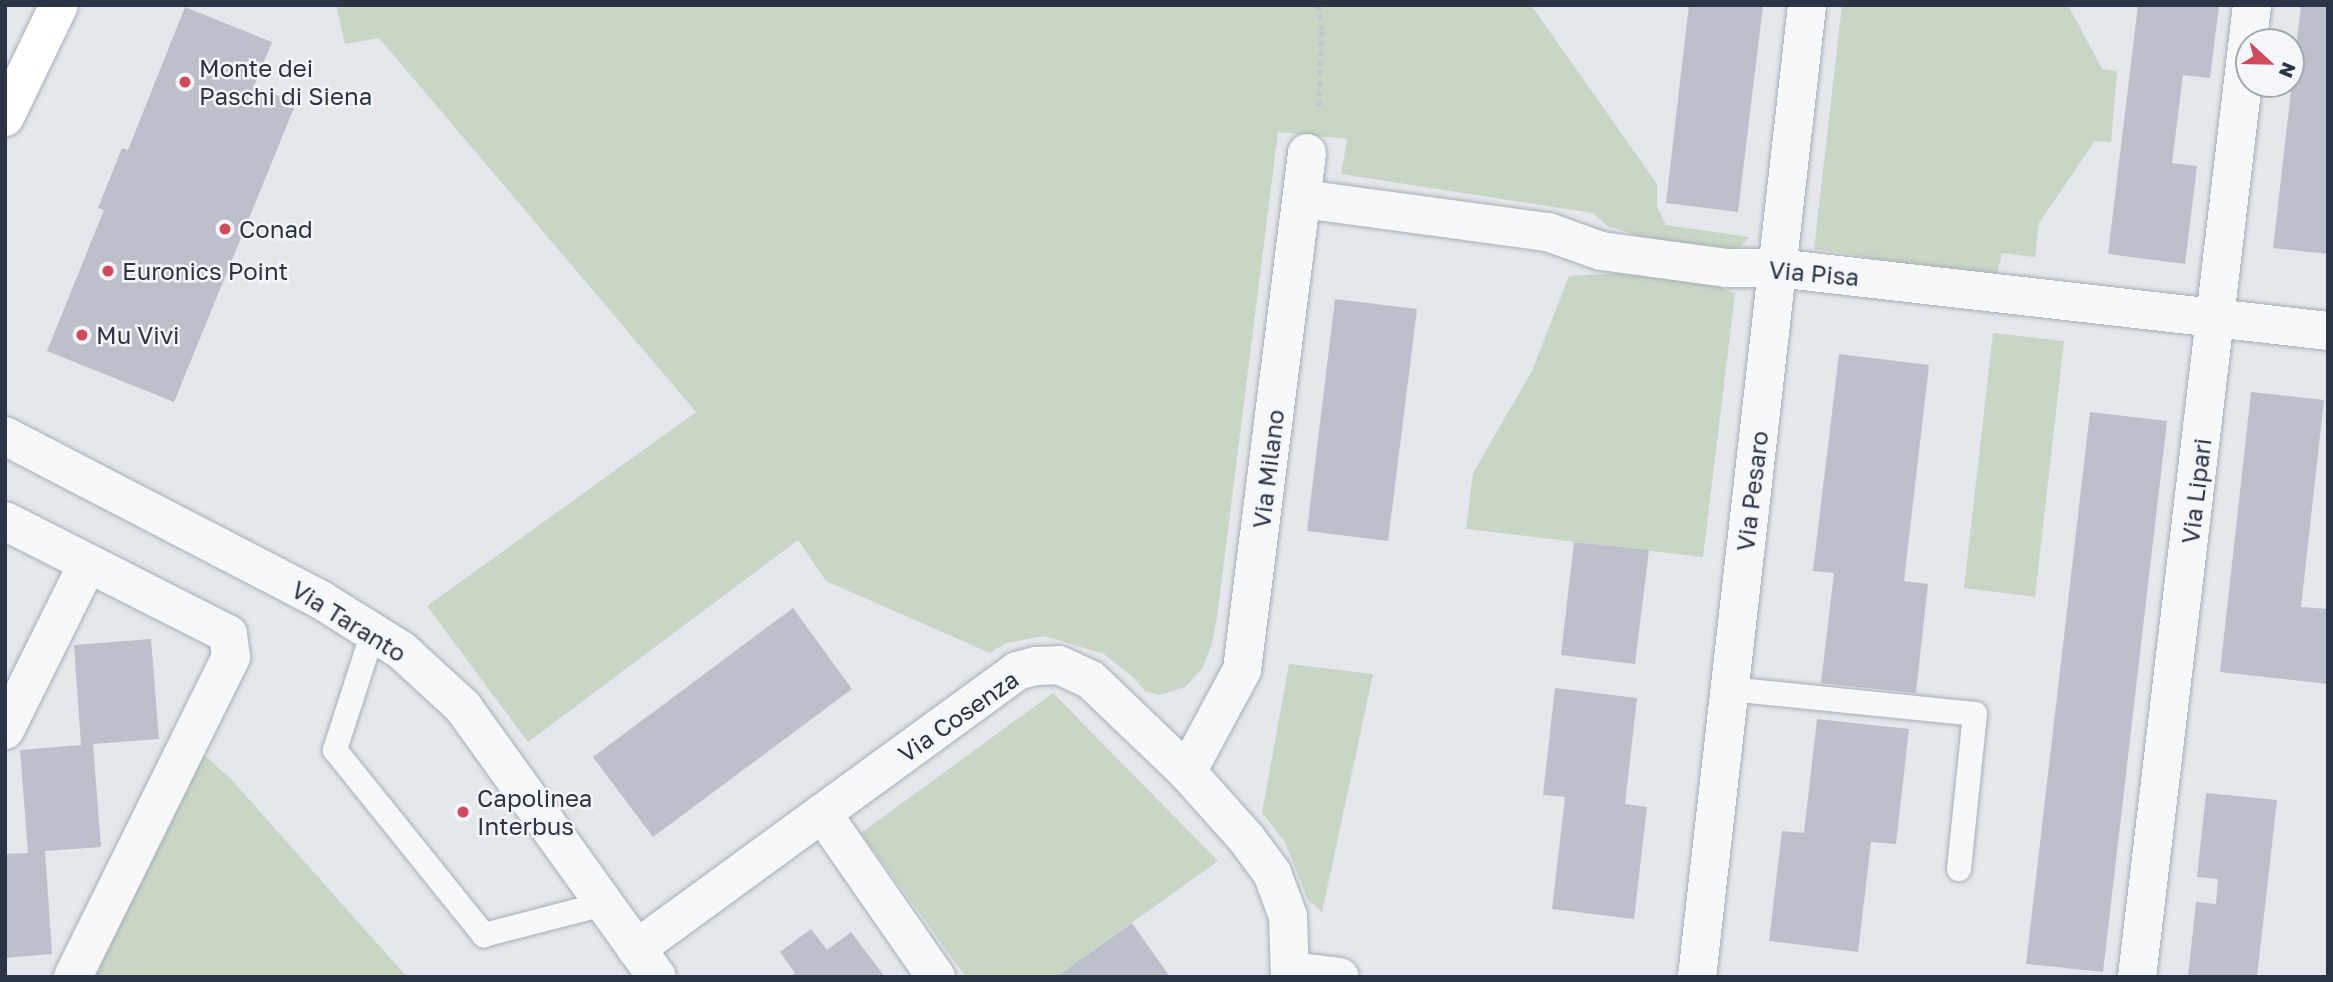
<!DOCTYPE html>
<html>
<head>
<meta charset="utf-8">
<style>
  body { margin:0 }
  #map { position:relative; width:2333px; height:982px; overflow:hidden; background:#e4e7ec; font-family:"Golos Text",sans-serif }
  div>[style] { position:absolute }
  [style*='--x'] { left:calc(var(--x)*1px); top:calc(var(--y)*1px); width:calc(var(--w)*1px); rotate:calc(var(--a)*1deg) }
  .green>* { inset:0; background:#c9d6c5 }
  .building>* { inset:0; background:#bbc0ca }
  .path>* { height:4.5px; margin-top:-2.25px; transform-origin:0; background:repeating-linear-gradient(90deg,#c2c5cb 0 5px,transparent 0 10px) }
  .roads { filter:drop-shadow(0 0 2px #a9aeb7) drop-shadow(0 0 2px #a9aeb7) }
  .lane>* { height:24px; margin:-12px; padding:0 12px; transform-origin:12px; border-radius:12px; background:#f7f8fa }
  .street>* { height:38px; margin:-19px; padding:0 19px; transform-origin:19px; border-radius:19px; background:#f7f8fa }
  .secondary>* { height:38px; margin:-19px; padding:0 19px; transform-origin:19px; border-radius:19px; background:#fff }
  .dots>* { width:19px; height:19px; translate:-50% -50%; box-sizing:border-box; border:4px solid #f4f6f9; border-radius:50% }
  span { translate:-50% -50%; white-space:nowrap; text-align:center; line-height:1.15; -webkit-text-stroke:5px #f4f6f9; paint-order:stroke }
  .poi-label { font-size:24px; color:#2b3445 }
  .left { translate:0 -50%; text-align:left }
  .street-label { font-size:24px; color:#2b3445 }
  .frame { position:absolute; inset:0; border:7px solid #2b3445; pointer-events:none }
  .north { position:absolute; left:2235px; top:28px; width:70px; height:70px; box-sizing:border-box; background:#f4f6f9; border:2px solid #a4a8b1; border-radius:50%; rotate:112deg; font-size:19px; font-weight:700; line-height:28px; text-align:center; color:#2b3445 }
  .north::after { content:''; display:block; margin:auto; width:24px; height:32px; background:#d1495b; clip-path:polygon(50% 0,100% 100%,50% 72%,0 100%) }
</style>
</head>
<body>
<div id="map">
  <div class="green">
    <i style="clip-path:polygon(336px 5px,1531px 5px,1657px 184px,1657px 207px,1666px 225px,1749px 237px,1734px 253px,1642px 237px,1608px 226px,1592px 213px,1341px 174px,1347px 139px,1278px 132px,1217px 617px,1212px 643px,1202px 669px,1185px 687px,1160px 695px,1145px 691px,1135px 679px,1104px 654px,1044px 636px,1006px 643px,990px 653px,826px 581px,798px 540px,528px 742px,427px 606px,696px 412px,379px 38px,345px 44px)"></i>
    <i style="clip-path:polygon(1842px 5px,2068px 5px,2102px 69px,2117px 71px,2111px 142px,2095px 141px,2039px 223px,2035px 257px,2002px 253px,1996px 277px,1814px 249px)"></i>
    <i style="clip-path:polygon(1626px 273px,1711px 282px,1735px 294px,1703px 557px,1466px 529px,1473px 473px,1532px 371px,1569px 276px)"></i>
    <i style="clip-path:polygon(1993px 333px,2064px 341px,2035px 597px,1964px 588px)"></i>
    <i style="clip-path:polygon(1289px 664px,1373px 674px,1322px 912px,1308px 900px,1285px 842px,1262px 813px)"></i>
    <i style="clip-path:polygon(1053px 693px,1218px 861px,1056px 977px,966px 977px,861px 833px)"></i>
    <i style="clip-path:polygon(201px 752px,230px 778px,407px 977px,90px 977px)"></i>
  </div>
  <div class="building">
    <i style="clip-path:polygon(1689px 5px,1763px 5px,1738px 212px,1666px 203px)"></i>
    <i style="clip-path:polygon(2138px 5px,2219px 5px,2210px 78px,2183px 75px,2172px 163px,2197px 166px,2185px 264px,2108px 254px)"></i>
    <i style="clip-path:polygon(2301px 5px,2328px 5px,2328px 254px,2273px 248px)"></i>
    <i style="clip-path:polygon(185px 7px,272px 42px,254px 86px,296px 103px,174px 402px,47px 351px,104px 210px,98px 208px,122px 148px,128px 150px)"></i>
    <i style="clip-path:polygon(1335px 299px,1417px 309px,1388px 541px,1307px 531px)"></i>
    <i style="clip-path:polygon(1839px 354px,1929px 365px,1904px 581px,1928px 584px,1916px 693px,1821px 683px,1834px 573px,1813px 571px)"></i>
    <i style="clip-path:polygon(2251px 392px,2324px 400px,2301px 607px,2328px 609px,2328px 684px,2220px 672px)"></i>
    <i style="clip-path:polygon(2090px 412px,2167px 421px,2103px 972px,2026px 964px)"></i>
    <i style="clip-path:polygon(1574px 542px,1649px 550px,1635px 664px,1561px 655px)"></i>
    <i style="clip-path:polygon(793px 608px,852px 689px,653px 837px,593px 757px)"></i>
    <i style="clip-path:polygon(151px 639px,159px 739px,93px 744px,101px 847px,45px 851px,52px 954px,5px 958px,5px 854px,28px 853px,20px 750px,81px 745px,74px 645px)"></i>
    <i style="clip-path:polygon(1555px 688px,1637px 698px,1625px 804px,1647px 807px,1634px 919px,1552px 909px,1565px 797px,1543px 795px)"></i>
    <i style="clip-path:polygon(1817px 719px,1909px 729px,1896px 844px,1871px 842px,1858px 952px,1769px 941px,1782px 831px,1804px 833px)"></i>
    <i style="clip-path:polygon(2206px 793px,2277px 800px,2257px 977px,2188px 977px,2196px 902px,2216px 904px,2218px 879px,2197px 877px)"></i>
    <i style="clip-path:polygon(1132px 923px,1170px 977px,1056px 977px)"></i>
    <i style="clip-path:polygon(811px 929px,827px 950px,851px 932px,885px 977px,790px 977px,795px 973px,780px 952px)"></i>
  </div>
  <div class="path">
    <i style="--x:1318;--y:5;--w:26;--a:81"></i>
    <i style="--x:1322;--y:31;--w:78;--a:92.2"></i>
  </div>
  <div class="roads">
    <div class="lane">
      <i style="--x:373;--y:632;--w:124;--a:107.9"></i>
      <i style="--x:335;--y:750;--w:238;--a:51.2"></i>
      <i style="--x:484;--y:935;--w:124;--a:-14.5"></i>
      <i style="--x:1729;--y:689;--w:247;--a:5.8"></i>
      <i style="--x:1975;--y:714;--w:156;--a:95.9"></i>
    </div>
    <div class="street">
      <i style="--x:1303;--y:199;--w:247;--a:7.7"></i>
      <i style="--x:1548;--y:232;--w:56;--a:19.7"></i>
      <i style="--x:1601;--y:251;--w:126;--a:7.7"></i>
      <i style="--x:1726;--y:268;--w:51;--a:0"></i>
      <i style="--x:1777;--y:268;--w:555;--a:6.52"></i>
      <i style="--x:5;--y:436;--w:356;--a:27.4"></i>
      <i style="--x:321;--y:600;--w:94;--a:32"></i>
      <i style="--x:401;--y:650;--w:84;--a:42.6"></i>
      <i style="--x:463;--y:707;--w:332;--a:54.3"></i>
      <i style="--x:5;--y:521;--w:250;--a:26.9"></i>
      <i style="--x:228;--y:634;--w:23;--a:83"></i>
      <i style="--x:231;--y:657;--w:357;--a:116.3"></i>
      <i style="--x:5;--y:730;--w:186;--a:-63.6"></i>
      <i style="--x:1187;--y:772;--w:116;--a:-61.7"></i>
      <i style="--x:1242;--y:670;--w:521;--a:-82.83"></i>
      <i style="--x:822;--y:813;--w:200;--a:55.2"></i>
      <i style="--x:636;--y:949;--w:472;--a:-36.1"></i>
      <i style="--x:1017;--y:671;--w:20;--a:-15"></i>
      <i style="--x:1036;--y:666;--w:23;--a:-2"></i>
      <i style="--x:1059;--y:665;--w:35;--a:25"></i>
      <i style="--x:1091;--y:680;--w:133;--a:43.8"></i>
      <i style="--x:1187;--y:772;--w:89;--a:48.2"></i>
      <i style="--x:1246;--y:838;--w:44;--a:53.4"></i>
      <i style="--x:1272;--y:873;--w:46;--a:69.6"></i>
      <i style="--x:1288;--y:916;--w:61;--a:88.1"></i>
      <i style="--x:1291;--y:971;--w:49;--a:7"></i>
      <i style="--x:1697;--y:977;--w:978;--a:-83.54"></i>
      <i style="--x:2137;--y:977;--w:979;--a:-83.25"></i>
    </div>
    <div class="secondary">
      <i style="--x:5;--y:117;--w:124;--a:-64.3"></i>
    </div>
  </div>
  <div class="dots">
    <i style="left:185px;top:82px;background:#d1495b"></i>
    <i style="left:225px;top:229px;background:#d1495b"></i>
    <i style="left:108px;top:271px;background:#d1495b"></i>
    <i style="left:82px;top:335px;background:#d1495b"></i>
    <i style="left:463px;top:812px;background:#d1495b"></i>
  </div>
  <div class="poi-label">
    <span class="left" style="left:199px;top:82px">Monte dei<br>Paschi di Siena</span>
    <span class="left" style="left:239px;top:229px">Conad</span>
    <span class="left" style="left:122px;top:271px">Euronics Point</span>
    <span class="left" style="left:96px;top:335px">Mu Vivi</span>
    <span class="left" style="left:477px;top:812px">Capolinea<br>Interbus</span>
  </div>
  <div class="street-label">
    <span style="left:1814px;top:273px;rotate:5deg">Via Pisa</span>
    <span style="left:1268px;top:469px;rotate:-83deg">Via Milano</span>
    <span style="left:1752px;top:491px;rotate:-83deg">Via Pesaro</span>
    <span style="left:2196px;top:491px;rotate:-83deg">Via Lipari</span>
    <span style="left:349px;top:621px;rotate:32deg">Via Taranto</span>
    <span style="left:958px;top:716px;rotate:-35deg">Via Cosenza</span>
  </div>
  <div class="frame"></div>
  <div class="north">N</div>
</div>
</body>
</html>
